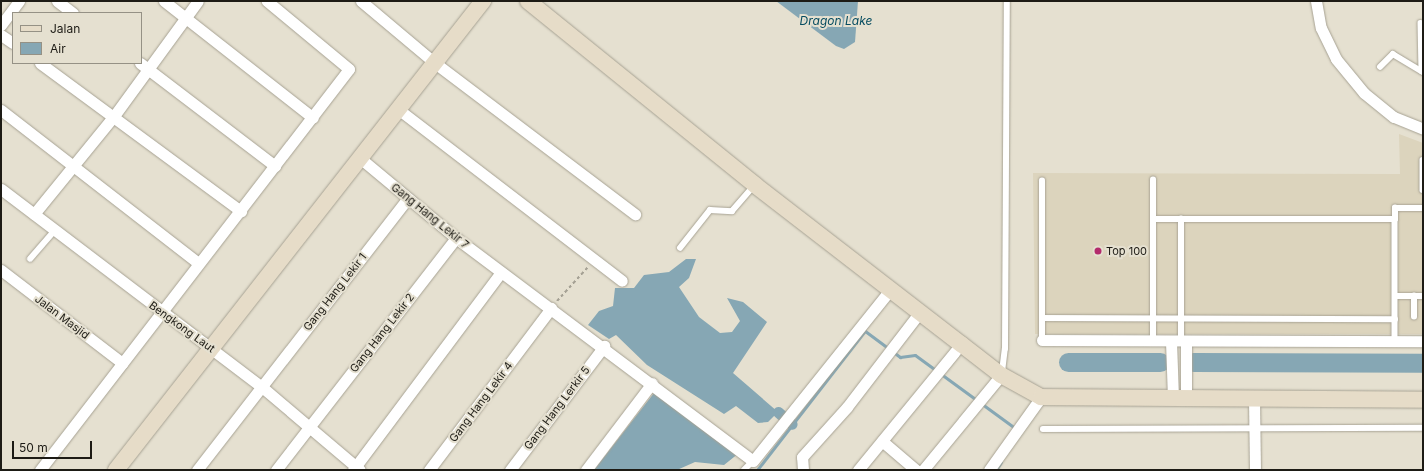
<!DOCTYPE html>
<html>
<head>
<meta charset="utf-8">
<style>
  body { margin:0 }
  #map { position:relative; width:1424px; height:471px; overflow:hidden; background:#e5e0d0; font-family:Inter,sans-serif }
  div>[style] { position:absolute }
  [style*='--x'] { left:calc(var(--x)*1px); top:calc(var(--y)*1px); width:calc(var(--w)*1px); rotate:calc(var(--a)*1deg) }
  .built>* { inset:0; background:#dcd4bd }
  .water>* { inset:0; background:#86a7b4 }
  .stream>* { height:3px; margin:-1.5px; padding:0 1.5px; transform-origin:1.5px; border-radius:1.5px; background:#86a7b4 }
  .canal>* { height:11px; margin:-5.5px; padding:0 5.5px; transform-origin:5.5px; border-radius:5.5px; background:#86a7b4 }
  .river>* { height:19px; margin:-9.5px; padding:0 9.5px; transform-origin:9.5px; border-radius:9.5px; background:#86a7b4 }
  .path>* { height:2px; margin-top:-1px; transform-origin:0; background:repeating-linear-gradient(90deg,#a5a194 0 3px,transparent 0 6px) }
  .roads { filter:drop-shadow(0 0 1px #a7a293) drop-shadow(0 0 1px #a7a293) }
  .lane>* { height:5.5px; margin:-2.75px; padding:0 2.75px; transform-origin:2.75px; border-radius:2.75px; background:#fff }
  .street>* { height:11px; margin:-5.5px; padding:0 5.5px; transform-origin:5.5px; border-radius:5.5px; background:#fff }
  .secondary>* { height:16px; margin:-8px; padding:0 8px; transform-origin:8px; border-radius:8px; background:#e6dcc8 }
  .dots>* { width:11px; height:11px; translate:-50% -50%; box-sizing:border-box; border:2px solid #e5e0d0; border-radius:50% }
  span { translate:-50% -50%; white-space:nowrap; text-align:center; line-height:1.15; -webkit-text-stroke:4px #e5e0d0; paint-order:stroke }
  .street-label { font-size:11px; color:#1d1b15 }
  .poi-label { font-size:11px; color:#1d1b15 }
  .left { translate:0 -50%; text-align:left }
  .water-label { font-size:12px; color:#054b5f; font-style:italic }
  .frame { position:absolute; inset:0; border:2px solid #1d1b15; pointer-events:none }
  .legend { position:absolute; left:12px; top:12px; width:130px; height:52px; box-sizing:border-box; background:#e5e0d0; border:1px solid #959185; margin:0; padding:5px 7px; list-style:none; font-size:12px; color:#1d1b15 }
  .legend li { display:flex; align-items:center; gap:8px; height:20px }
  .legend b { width:20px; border:1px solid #959185 }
  .scale { position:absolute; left:12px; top:441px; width:80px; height:18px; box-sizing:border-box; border:2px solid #1d1b15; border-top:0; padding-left:5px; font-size:12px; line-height:14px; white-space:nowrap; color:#1d1b15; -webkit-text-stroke:3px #e5e0d0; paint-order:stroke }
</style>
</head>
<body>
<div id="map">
  <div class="built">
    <i style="clip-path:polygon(1399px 134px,1423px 143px,1423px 334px,1035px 334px,1033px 173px,1400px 174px)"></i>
  </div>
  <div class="water">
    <i style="clip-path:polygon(776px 1px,858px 1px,855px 42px,844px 49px,836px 46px)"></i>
    <i style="clip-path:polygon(686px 259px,696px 259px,689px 278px,679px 287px,699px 317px,720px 333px,732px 332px,740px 321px,727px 298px,743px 302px,767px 322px,733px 373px,778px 412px,768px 422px,758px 423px,736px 406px,724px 414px,647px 365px,616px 335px,609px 339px,588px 325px,599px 311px,613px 306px,615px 288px,634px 288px,644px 275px,669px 272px)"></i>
    <i style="clip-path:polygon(654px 393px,739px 453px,724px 465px,695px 462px,677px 470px,594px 470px)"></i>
  </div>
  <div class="stream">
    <i style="--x:757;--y:470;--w:176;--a:-52.2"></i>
    <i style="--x:865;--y:331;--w:44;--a:36.6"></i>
    <i style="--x:900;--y:357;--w:15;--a:-8"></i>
    <i style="--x:915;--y:355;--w:125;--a:36.2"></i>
    <i style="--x:996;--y:470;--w:9;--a:-58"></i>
  </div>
  <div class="canal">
    <i style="--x:778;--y:412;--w:18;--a:41"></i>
  </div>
  <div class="river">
    <i style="--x:1068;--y:362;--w:92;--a:0"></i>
    <i style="--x:1193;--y:362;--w:230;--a:0.2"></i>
  </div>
  <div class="path">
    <i style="--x:557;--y:301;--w:46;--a:-47.6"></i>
  </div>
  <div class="roads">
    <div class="lane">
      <i style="--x:1421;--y:23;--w:48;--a:88.8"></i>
      <i style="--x:1380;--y:67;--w:18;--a:-45"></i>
      <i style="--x:1393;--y:54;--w:35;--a:31"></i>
      <i style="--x:1423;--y:160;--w:30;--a:90"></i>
      <i style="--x:1153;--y:219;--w:242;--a:0"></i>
      <i style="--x:1395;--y:219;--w:122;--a:90"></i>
      <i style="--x:1395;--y:219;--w:11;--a:-90"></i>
      <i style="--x:1395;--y:208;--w:28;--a:0"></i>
      <i style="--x:680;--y:248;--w:48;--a:-51.7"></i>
      <i style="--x:710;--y:210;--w:22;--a:3"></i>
      <i style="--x:732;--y:211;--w:32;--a:-49"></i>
      <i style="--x:30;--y:259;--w:38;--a:-49"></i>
      <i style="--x:1395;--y:296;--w:28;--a:0"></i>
      <i style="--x:1414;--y:317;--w:21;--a:-90"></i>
      <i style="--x:1042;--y:318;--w:353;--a:0.2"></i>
      <i style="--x:1042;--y:340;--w:159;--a:-90"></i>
      <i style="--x:1153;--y:341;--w:161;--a:-90"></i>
      <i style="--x:1181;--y:341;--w:122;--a:-90"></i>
      <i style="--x:1002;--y:372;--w:23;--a:-83"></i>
      <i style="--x:1005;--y:349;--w:348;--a:-89.7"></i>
      <i style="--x:1043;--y:429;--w:380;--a:-0.2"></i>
      <i style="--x:744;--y:470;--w:13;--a:-45"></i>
    </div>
    <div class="street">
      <i style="--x:57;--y:1;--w:20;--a:37"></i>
      <i style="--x:164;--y:1;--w:189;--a:38.1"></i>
      <i style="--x:361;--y:1;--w:97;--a:40"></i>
      <i style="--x:435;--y:63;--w:251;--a:37.1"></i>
      <i style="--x:1316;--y:1;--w:27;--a:80"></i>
      <i style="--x:1321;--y:28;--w:34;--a:64"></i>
      <i style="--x:1336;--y:59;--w:44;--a:50.5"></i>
      <i style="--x:1364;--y:93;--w:38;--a:39"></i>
      <i style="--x:1394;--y:117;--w:31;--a:22"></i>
      <i style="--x:1;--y:25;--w:30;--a:-53"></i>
      <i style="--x:1;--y:35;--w:14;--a:34"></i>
      <i style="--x:40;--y:63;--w:250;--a:36.4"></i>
      <i style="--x:140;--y:63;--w:170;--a:37.3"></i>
      <i style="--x:398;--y:109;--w:282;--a:37.5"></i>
      <i style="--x:1;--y:110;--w:249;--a:37.8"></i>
      <i style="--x:360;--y:158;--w:125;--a:39.8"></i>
      <i style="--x:456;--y:238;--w:371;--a:36.9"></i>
      <i style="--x:753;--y:461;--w:221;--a:-51.3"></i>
      <i style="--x:1;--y:189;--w:328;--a:37.2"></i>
      <i style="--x:262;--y:387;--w:128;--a:40.3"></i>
      <i style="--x:34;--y:214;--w:127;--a:-50.8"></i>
      <i style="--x:114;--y:116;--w:142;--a:-53.9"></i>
      <i style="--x:1;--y:270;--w:153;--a:37.5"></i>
      <i style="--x:1042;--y:340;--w:381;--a:0.2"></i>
      <i style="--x:1171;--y:341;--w:57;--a:88"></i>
      <i style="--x:1186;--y:341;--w:57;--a:90"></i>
      <i style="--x:1254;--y:399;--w:71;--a:89.2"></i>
      <i style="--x:882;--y:441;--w:45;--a:40.5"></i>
      <i style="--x:40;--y:470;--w:506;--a:-52.38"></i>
      <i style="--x:349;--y:69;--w:107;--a:-140.3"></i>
      <i style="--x:197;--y:470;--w:344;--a:-52.2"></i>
      <i style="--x:276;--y:470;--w:294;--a:-52.2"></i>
      <i style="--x:353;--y:470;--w:247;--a:-53.2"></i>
      <i style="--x:429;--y:470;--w:203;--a:-53"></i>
      <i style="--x:510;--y:470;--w:156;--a:-52.8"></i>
      <i style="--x:586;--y:470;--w:109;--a:-52.8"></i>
      <i style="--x:803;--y:470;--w:13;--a:-94"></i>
      <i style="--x:802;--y:457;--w:67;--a:-48"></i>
      <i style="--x:847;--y:407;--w:120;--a:-52.5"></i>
      <i style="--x:858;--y:470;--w:163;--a:-50.7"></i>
      <i style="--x:923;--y:470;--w:123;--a:-50.6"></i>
      <i style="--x:989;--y:470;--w:90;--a:-54.5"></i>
    </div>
    <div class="secondary">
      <i style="--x:528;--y:1;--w:292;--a:39"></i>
      <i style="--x:755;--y:185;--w:260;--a:37.7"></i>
      <i style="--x:961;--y:344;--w:51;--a:37.8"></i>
      <i style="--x:1001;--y:375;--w:46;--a:28.8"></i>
      <i style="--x:1041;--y:397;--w:382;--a:0.4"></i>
      <i style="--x:116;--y:470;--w:596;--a:-51.96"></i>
    </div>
  </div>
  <div class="dots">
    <i style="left:1098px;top:251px;background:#b32b6c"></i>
  </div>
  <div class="street-label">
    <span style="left:430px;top:216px;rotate:39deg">Gang Hang Lekir 7</span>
    <span style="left:335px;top:292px;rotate:-52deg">Gang Hang Lekir 1</span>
    <span style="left:62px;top:317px;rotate:37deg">Jalan Masjid</span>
    <span style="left:182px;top:327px;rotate:36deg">Bengkong Laut</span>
    <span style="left:382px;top:333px;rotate:-52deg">Gang Hang Lekir 2</span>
    <span style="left:481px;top:402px;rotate:-53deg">Gang Hang Lekir 4</span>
    <span style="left:557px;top:408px;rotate:-53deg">Gang Hang Lerkir 5</span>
  </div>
  <div class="poi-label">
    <span class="left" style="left:1106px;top:251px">Top 100</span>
  </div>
  <div class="water-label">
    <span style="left:836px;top:21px">Dragon Lake</span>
  </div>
  <div class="frame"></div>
  <ul class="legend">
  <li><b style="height:5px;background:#e6dcc8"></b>Jalan</li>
  <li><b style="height:11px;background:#86a7b4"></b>Air</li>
  </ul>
  <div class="scale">50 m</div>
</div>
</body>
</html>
